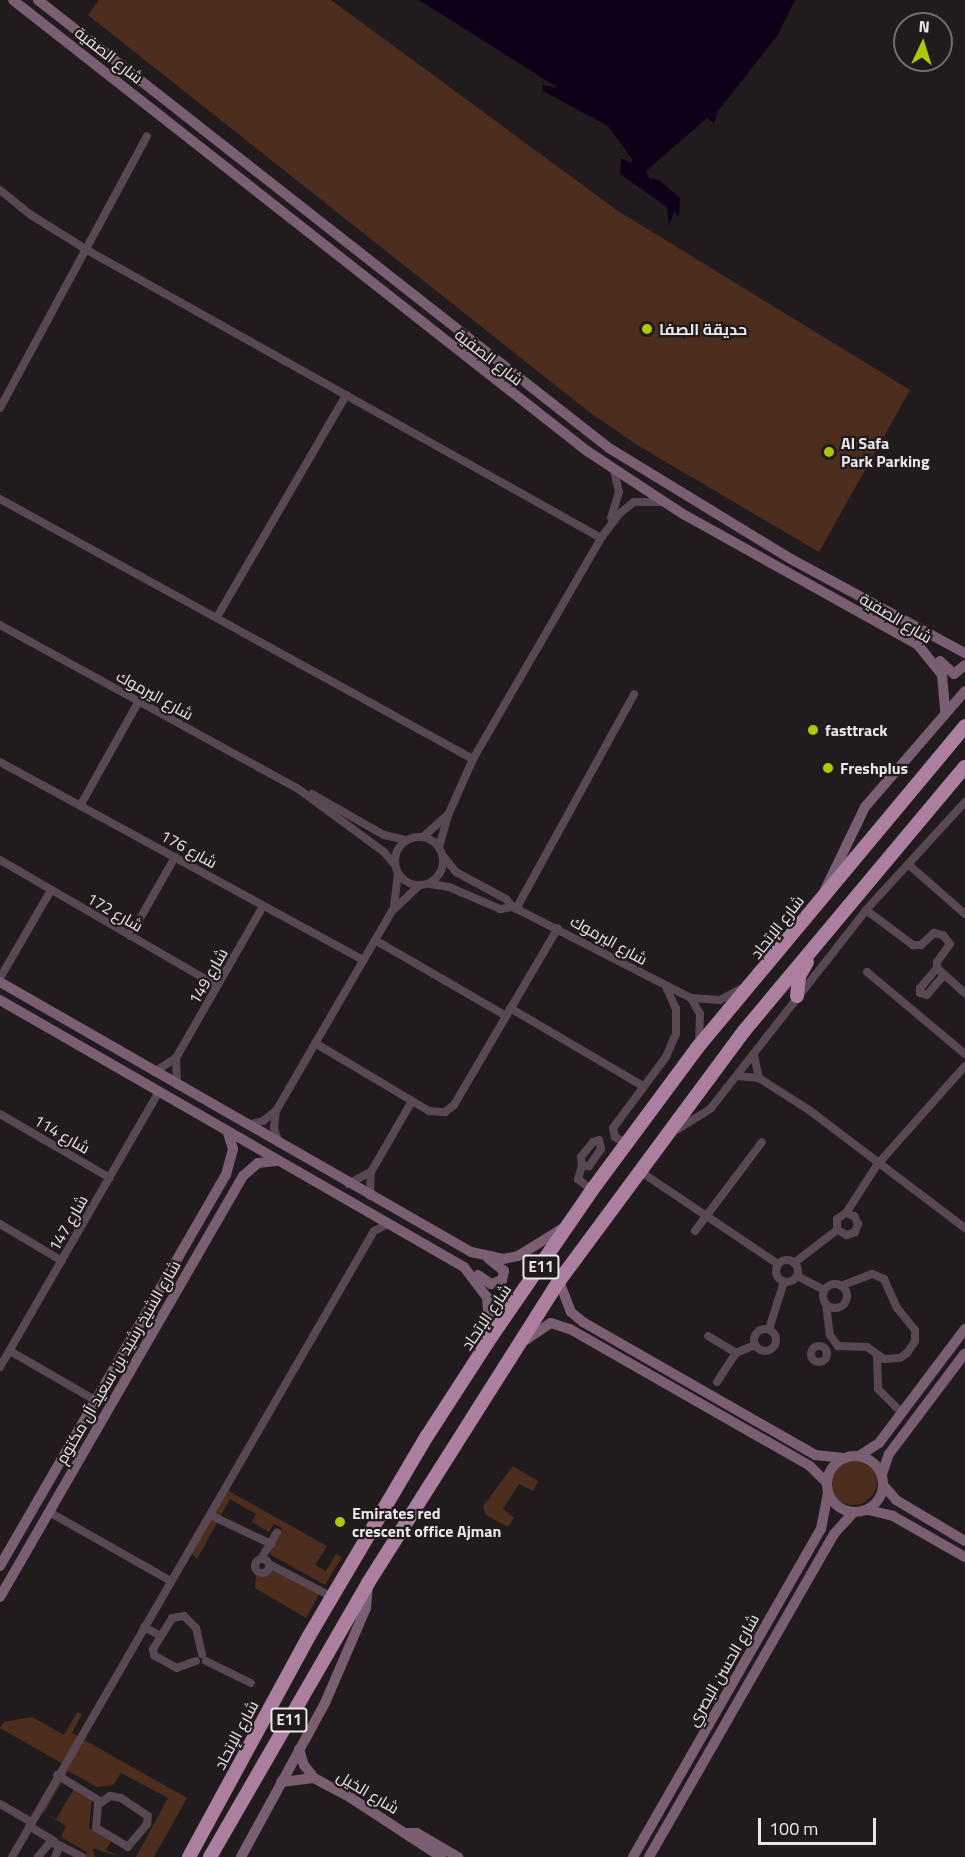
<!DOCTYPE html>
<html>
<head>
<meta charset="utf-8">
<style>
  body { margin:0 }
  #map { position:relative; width:965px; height:1857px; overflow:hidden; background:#221b1d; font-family:"Titillium Web",Cairo,sans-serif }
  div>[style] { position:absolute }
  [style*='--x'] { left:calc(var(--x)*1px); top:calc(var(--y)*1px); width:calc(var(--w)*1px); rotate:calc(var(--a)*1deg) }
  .green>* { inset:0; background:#4d2e1e }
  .round { border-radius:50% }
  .water>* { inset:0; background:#0f0019 }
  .street>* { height:8px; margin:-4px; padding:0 4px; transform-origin:4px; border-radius:4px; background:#594754 }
  .street>.ring { margin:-4px; padding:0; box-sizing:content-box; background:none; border:8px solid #594754; border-radius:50% }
  .secondary>* { height:10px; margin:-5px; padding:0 5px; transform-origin:5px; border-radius:5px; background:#7a5e72 }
  .secondary>.ring { margin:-5px; padding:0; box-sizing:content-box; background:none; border:10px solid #7a5e72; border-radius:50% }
  .highway>* { height:14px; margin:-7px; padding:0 7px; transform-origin:7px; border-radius:7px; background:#ac7fa0 }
  .dots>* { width:16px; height:16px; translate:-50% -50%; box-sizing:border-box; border:3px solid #221b1d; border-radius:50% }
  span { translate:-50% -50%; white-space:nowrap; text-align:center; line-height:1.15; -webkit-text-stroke:4.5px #221b1d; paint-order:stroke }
  .shield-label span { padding:2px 4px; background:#221b1d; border:2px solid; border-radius:4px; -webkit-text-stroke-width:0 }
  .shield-label { font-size:15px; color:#eae5e6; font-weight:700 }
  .street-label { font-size:16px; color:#eae5e6 }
  .poi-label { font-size:16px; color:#eae5e6; font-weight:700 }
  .left { translate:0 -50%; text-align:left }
  .north { position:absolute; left:893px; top:12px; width:60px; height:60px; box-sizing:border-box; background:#221b1d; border:2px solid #726c6d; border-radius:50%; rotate:4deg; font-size:16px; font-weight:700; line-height:24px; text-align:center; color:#eae5e6 }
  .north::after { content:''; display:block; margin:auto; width:21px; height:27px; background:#aec60c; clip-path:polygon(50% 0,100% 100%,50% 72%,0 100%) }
  .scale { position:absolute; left:758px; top:1818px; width:118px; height:27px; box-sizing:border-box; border:3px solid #eae5e6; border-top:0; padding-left:8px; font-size:18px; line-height:21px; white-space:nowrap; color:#eae5e6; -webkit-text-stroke:4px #221b1d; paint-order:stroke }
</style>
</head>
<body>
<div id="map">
  <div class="green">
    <i style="clip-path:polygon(99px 0,331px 0,618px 211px,910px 390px,819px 552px,637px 445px,588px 411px,88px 15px)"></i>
    <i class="round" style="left:829px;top:1457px;width:48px;height:48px"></i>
    <i style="clip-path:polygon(513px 1466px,538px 1481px,533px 1491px,519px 1484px,503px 1509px,514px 1518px,508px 1527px,486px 1515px,483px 1506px)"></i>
    <i style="clip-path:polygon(225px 1489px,327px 1546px,315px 1565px,326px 1571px,336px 1554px,342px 1557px,325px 1585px,271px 1555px,270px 1549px,282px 1528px,274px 1524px,269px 1532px,252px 1522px,256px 1514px,230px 1499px,197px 1559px,190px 1551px)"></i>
    <i style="clip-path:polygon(273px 1566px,320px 1593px,306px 1618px,255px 1588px,256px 1576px,266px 1574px)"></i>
    <i style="clip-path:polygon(77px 1712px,82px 1714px,72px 1733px,187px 1798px,154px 1857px,136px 1857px,168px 1798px,121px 1773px,113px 1785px,97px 1787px,68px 1771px,44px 1813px,56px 1819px,75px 1787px,92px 1795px,89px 1828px,111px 1841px,106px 1850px,120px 1857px,93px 1848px,95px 1857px,85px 1857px,87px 1852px,61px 1837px,66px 1826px,39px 1810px,65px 1765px,0 1728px,4px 1722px,32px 1717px,64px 1735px)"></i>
  </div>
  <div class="water">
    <i style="clip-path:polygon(419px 0,795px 0,777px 36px,718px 111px,714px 123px,707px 118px,646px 171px,649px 178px,659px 180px,680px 198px,679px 217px,674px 211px,669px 226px,667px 207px,620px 174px,621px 158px,631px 163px,632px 159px,608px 126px,543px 91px,542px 85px,558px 88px)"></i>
  </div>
  <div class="street">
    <i style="--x:0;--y:190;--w:40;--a:39"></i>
    <i style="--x:31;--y:215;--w:66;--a:32"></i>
    <i style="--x:87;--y:250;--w:589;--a:29.26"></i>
    <i style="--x:0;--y:408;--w:309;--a:-61.6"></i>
    <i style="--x:0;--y:499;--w:540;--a:28.8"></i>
    <i style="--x:611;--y:518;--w:27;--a:-73"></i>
    <i style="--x:619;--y:492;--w:22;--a:-103"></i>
    <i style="--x:217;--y:617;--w:257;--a:-59.8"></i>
    <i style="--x:0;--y:625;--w:339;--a:28.8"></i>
    <i style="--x:297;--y:788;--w:108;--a:36.3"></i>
    <i style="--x:384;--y:852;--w:17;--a:50"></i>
    <i style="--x:0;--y:762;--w:413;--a:28.6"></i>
    <i style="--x:312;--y:794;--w:83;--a:29.7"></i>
    <i style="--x:384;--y:835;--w:23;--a:13"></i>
    <i style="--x:80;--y:806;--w:120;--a:-60.7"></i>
    <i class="ring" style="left:395px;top:837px;width:40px;height:40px"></i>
    <i style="--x:423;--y:837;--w:31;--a:-42"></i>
    <i style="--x:439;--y:847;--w:35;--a:-74"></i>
    <i style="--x:449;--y:813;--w:59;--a:-66"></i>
    <i style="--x:473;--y:759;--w:255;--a:-59.9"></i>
    <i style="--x:601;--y:538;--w:30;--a:-53"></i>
    <i style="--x:619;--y:514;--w:19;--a:-39"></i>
    <i style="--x:634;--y:502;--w:27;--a:0"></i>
    <i style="--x:443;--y:856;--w:21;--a:51"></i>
    <i style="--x:456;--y:872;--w:57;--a:28.4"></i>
    <i style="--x:506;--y:899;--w:11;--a:49"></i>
    <i style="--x:513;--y:907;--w:200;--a:27.1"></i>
    <i style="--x:691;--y:998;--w:29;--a:4"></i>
    <i style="--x:720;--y:1000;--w:26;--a:-28"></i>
    <i style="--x:0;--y:860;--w:251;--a:30.1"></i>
    <i style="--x:909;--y:865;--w:74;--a:41.2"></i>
    <i style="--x:430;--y:884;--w:19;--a:9"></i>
    <i style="--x:449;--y:887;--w:56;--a:23.3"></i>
    <i style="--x:500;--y:909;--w:13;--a:-9"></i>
    <i style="--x:394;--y:906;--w:32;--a:-83"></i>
    <i style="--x:516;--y:909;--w:245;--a:-61.2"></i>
    <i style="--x:866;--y:910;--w:59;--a:36.7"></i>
    <i style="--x:913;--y:945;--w:8;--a:0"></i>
    <i style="--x:921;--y:945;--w:18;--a:-43"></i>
    <i style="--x:934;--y:933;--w:9;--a:13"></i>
    <i style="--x:943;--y:935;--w:11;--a:52"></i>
    <i style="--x:950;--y:944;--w:22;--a:126"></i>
    <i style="--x:937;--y:962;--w:6;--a:90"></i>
    <i style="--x:937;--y:968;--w:38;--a:42"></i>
    <i style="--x:130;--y:936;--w:91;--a:-60.3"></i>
    <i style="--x:375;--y:940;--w:151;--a:30.1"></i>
    <i style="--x:937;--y:968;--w:26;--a:130"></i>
    <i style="--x:920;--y:988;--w:5;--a:90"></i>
    <i style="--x:920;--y:993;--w:7;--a:16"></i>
    <i style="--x:927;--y:995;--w:26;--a:-50"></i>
    <i style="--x:867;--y:972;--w:128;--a:39.9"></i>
    <i style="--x:0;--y:978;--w:102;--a:-59.9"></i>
    <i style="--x:691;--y:998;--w:18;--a:61"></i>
    <i style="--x:700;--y:1014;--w:27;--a:92"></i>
    <i style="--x:510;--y:1008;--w:154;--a:30.4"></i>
    <i style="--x:315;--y:1043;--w:133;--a:30.8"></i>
    <i style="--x:429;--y:1111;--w:16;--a:4"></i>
    <i style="--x:445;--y:1112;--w:11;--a:-38"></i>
    <i style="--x:454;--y:1105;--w:205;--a:-59.6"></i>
    <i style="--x:754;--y:1055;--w:24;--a:78"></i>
    <i style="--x:176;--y:1058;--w:27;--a:88"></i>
    <i style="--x:154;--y:1072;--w:26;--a:-32"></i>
    <i style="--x:176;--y:1058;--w:175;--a:-60.2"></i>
    <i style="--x:737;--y:1076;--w:22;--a:5"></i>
    <i style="--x:759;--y:1078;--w:59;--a:32.6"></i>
    <i style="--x:809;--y:1110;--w:196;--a:37.1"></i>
    <i style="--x:276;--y:1111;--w:17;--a:97"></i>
    <i style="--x:274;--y:1128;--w:16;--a:72"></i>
    <i style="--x:0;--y:1114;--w:127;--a:30.2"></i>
    <i style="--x:248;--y:1125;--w:16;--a:-15"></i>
    <i style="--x:263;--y:1121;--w:16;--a:-38"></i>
    <i style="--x:276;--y:1111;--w:231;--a:-59.9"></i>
    <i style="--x:392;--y:911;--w:38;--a:-43"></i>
    <i style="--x:678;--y:1129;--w:39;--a:-32"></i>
    <i style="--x:711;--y:1108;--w:251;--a:-51.9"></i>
    <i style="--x:866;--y:910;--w:147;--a:-47.5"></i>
    <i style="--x:599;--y:1140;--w:9;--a:77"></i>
    <i style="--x:601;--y:1149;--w:21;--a:125"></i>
    <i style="--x:589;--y:1166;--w:7;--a:180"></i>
    <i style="--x:582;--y:1166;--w:9;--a:-96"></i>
    <i style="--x:581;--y:1157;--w:19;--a:-51"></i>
    <i style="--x:593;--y:1142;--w:6;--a:-18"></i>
    <i style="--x:627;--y:1144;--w:14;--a:-150"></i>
    <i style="--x:615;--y:1137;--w:9;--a:-103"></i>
    <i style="--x:613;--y:1128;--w:89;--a:-53.3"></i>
    <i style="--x:666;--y:1057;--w:25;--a:-67"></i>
    <i style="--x:676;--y:1034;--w:25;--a:-90"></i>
    <i style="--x:676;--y:1009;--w:24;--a:-114"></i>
    <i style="--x:582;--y:1166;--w:14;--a:107"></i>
    <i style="--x:578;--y:1179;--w:18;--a:38"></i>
    <i style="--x:641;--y:1172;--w:165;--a:33.9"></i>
    <i style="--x:348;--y:1184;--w:26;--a:-28"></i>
    <i style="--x:370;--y:1196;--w:24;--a:-88"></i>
    <i style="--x:371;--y:1172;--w:82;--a:-60"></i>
    <i style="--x:846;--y:1213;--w:9;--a:21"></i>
    <i style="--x:854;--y:1216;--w:9;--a:63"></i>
    <i style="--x:858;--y:1224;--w:9;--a:111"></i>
    <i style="--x:855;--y:1232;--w:9;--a:159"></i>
    <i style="--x:847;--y:1235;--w:11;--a:-153"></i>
    <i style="--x:837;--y:1230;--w:11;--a:-90"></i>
    <i style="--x:837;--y:1219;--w:11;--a:-34"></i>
    <i style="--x:846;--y:1213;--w:57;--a:-57.1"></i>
    <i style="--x:877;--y:1165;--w:132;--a:-48.4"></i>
    <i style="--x:0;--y:1224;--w:72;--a:30.8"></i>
    <i style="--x:695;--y:1231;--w:111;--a:-53"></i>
    <i class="ring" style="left:776px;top:1260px;width:14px;height:14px"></i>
    <i style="--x:794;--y:1263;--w:54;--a:-37.5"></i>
    <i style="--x:797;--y:1276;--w:31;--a:27"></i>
    <i class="ring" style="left:823px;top:1284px;width:16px;height:16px"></i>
    <i style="--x:826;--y:1304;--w:31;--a:83"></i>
    <i style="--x:830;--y:1335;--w:14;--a:54"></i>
    <i style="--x:838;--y:1346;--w:29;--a:2"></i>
    <i style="--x:867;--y:1347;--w:21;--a:35"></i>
    <i style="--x:884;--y:1359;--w:16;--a:-4"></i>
    <i style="--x:900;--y:1358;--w:9;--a:-36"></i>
    <i style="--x:907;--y:1353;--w:14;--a:-56"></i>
    <i style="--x:915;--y:1341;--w:11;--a:-90"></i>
    <i style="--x:915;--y:1330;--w:28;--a:-129"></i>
    <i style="--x:897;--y:1308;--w:32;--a:-114"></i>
    <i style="--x:884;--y:1279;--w:13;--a:-157"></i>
    <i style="--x:872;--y:1274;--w:33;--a:159"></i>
    <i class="ring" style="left:754px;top:1329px;width:14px;height:14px"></i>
    <i style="--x:769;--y:1329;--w:49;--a:-72.3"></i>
    <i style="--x:708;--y:1336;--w:33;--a:31"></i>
    <i class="ring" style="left:811px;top:1346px;width:8px;height:8px"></i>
    <i style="--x:10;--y:1351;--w:98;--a:30"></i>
    <i style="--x:877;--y:1356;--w:33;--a:88"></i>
    <i style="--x:878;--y:1389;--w:34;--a:45"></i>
    <i style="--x:0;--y:1367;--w:318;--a:-60"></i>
    <i style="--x:717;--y:1382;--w:35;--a:-57"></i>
    <i style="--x:736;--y:1353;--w:21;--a:-23"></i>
    <i style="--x:49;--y:1512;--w:140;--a:29.5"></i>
    <i style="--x:210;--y:1515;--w:68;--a:25.4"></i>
    <i class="ring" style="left:255px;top:1559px;width:6px;height:6px"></i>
    <i style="--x:261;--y:1559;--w:31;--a:-59"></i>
    <i style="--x:269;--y:1564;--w:71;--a:27.6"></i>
    <i style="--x:144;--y:1627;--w:19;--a:28"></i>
    <i style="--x:196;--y:1661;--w:20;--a:160"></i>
    <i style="--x:177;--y:1668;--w:26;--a:-151"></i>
    <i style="--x:154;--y:1655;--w:6;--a:-99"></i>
    <i style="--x:153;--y:1649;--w:36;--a:-58"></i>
    <i style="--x:172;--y:1618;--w:12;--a:-9"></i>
    <i style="--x:184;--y:1616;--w:17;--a:45"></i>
    <i style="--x:196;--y:1628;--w:27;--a:77"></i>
    <i style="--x:206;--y:1661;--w:50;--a:26.1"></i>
    <i style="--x:57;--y:1775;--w:50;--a:31.2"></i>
    <i style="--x:110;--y:1796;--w:11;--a:10"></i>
    <i style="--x:121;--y:1798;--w:32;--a:34"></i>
    <i style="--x:148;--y:1816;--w:8;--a:97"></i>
    <i style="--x:147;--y:1824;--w:30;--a:130"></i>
    <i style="--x:128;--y:1847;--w:37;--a:-149"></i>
    <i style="--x:96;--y:1828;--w:23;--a:-85"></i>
    <i style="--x:98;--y:1805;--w:15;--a:-37"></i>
    <i style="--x:0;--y:1804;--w:36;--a:30"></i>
    <i style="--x:29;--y:1826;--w:29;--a:31"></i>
    <i style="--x:57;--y:1844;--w:28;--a:27"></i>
    <i style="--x:12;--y:1857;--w:723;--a:-59.96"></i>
    <i style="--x:374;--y:1231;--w:16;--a:-27"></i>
    <i style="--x:38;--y:1857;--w:21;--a:-51"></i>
    <i style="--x:51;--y:1841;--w:10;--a:37"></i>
    <i style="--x:59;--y:1847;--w:11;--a:112"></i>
  </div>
  <div class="secondary">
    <i style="--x:13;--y:0;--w:730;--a:38.16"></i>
    <i style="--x:587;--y:451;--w:115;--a:33.3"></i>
    <i style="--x:683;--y:514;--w:269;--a:29.1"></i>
    <i style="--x:918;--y:645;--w:38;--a:51"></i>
    <i style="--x:942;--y:675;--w:37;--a:85"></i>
    <i style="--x:38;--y:0;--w:726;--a:38.12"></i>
    <i style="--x:609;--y:448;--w:213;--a:31.4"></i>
    <i style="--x:791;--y:559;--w:198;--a:28.4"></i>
    <i style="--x:940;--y:661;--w:19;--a:43"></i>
    <i style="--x:954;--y:674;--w:14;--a:-39"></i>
    <i style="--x:825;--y:890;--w:92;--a:-64.3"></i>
    <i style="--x:865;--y:807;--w:153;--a:-49.2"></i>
    <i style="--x:0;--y:982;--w:543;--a:29.82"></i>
    <i style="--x:471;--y:1252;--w:33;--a:12"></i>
    <i style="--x:503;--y:1259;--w:15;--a:-11"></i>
    <i style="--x:518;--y:1256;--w:55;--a:-31.7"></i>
    <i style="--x:0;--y:1000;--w:535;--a:29.92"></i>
    <i style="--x:464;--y:1267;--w:38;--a:53"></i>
    <i style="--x:487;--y:1297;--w:41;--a:85.8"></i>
    <i style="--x:478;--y:1275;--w:16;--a:35"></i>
    <i style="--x:491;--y:1284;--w:12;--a:-20"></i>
    <i style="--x:502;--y:1280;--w:9;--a:-77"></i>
    <i style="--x:504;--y:1271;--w:21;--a:-141"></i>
    <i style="--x:559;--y:1281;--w:33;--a:69"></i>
    <i style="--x:571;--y:1312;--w:16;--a:40"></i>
    <i style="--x:583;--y:1322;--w:267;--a:29.8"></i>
    <i style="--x:815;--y:1455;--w:29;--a:6"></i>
    <i style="--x:524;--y:1341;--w:32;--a:-34"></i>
    <i style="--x:551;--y:1323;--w:20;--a:18"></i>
    <i style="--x:570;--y:1329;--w:276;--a:29.7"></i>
    <i style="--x:810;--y:1466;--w:23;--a:45"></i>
    <i class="ring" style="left:827px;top:1456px;width:46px;height:46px"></i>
    <i style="--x:859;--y:1456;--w:24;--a:-33"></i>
    <i style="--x:879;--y:1443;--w:143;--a:-53"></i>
    <i style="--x:882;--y:1474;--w:21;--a:-71"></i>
    <i style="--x:889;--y:1454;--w:126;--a:-53"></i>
    <i style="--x:884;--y:1486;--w:18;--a:49"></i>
    <i style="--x:896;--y:1500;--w:80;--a:30.7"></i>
    <i style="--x:868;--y:1510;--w:26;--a:13"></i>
    <i style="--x:893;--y:1516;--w:83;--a:29.7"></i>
    <i style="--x:0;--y:1566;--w:452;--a:-60"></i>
    <i style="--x:226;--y:1175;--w:27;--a:-75"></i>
    <i style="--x:233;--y:1149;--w:17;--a:-107"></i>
    <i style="--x:0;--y:1597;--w:486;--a:-60"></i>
    <i style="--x:243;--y:1176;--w:20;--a:-41"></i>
    <i style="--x:258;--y:1163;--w:18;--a:-6"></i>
    <i style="--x:299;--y:1749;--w:17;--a:73"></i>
    <i style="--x:304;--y:1765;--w:16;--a:52"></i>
    <i style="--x:314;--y:1778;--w:42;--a:28.4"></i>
    <i style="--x:351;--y:1798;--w:108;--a:33.2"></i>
    <i style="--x:281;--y:1782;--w:33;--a:-7"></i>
    <i style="--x:405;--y:1833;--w:12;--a:0"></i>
    <i style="--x:417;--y:1833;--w:48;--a:30.3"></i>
    <i style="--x:241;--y:1857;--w:175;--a:-61.4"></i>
    <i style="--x:325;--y:1703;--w:103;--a:-66.7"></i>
    <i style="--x:366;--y:1608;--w:24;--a:-85"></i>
    <i style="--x:633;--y:1857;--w:378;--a:-60.2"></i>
    <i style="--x:821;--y:1529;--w:36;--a:-79"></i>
    <i style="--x:649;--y:1857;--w:372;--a:-60.2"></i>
    <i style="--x:834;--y:1534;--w:28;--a:-48"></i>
  </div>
  <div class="highway">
    <i style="--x:797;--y:996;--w:20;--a:-84"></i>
    <i style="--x:799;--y:976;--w:16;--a:-60"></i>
    <i style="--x:189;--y:1857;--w:251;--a:-61.5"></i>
    <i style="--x:309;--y:1636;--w:232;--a:-59.5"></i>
    <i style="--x:427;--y:1436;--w:114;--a:-57.1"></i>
    <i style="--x:489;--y:1340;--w:182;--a:-55.5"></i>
    <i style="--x:592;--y:1190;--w:177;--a:-53.5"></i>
    <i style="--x:697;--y:1048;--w:419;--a:-50.2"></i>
    <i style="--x:210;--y:1857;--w:316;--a:-60"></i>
    <i style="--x:368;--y:1583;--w:357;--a:-57.7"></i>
    <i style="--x:559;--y:1281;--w:311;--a:-53.5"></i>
    <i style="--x:744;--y:1031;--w:344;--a:-50.1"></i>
  </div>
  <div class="dots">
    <i style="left:647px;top:329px;background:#aec60c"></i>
    <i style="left:829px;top:452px;background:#aec60c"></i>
    <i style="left:813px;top:730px;background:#aec60c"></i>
    <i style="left:828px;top:768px;background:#aec60c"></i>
    <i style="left:340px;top:1522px;background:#aec60c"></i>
  </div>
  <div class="shield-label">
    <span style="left:541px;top:1267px">E11</span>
    <span style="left:289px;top:1720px">E11</span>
  </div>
  <div class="street-label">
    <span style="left:109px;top:55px;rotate:38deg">شارع الصفية</span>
    <span style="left:489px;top:357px;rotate:38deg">شارع الصفية</span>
    <span style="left:896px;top:618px;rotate:31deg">شارع الصفية</span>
    <span style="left:155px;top:695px;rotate:29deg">شارع اليرموك</span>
    <span style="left:189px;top:849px;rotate:29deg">شارع 176</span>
    <span style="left:115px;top:912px;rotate:30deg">شارع 172</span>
    <span style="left:777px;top:927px;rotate:-52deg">شارع الإتحاد</span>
    <span style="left:609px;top:940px;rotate:29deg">شارع اليرموك</span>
    <span style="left:208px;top:976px;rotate:-60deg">شارع 149</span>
    <span style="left:62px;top:1134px;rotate:30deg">شارع 114</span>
    <span style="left:68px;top:1223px;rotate:-60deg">شارع 147</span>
    <span style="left:486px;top:1317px;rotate:-56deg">شارع الإتحاد</span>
    <span style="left:118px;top:1362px;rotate:-60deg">شارع الشيخ رشيد بن سعيد آل مكتوم</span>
    <span style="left:723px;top:1670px;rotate:-60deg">شارع الحسن البصري</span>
    <span style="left:236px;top:1735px;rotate:-62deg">شارع الإتحاد</span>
    <span style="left:368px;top:1792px;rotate:31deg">شارع الخيل</span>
  </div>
  <div class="poi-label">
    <span class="left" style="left:659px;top:329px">حديقة الصفا</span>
    <span class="left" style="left:841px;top:452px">Al Safa<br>Park Parking</span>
    <span class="left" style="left:825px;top:730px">fasttrack</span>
    <span class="left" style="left:840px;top:768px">Freshplus</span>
    <span class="left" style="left:352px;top:1522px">Emirates red<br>crescent office Ajman</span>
  </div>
  <div class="north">N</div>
  <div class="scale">100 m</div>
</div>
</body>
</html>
